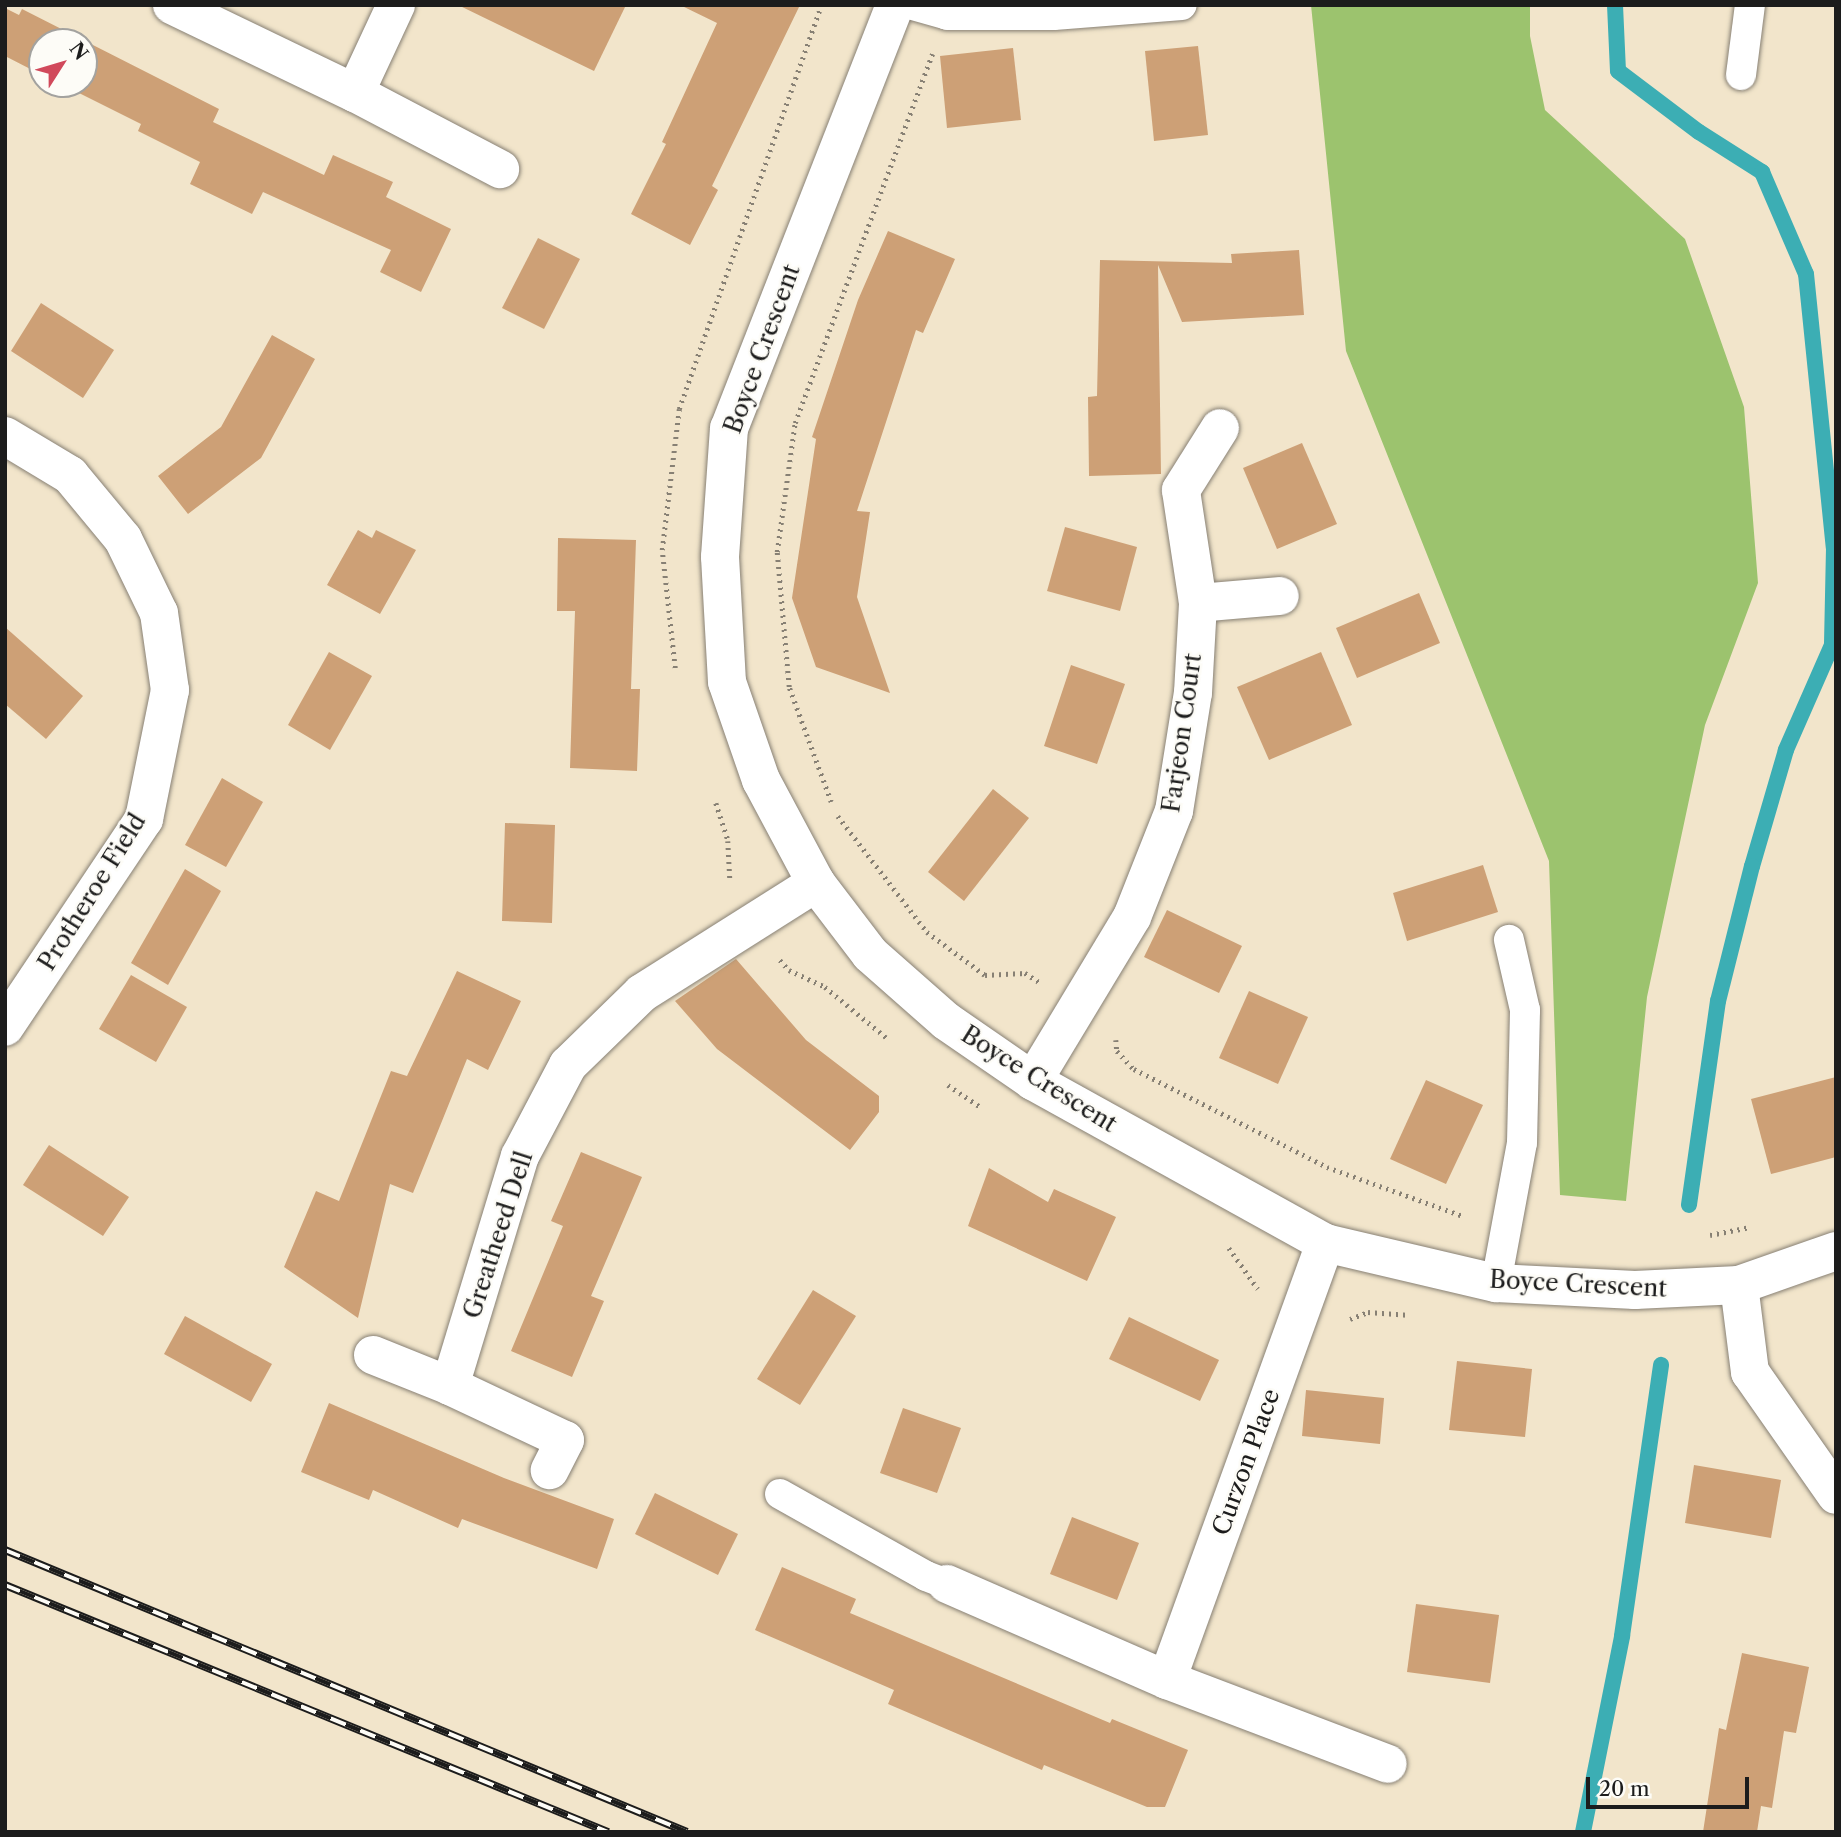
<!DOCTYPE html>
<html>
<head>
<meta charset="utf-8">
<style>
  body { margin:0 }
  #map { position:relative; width:1841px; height:1837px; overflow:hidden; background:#f2e5cb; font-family:"Libre Caslon Text",serif }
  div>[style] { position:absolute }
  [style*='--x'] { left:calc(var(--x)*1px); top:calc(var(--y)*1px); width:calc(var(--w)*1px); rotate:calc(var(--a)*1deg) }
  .green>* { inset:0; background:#9cc36e }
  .stream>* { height:16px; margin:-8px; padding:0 8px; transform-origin:8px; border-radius:8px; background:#3caeb4 }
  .building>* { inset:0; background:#cda076 }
  .path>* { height:4.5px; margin-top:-2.25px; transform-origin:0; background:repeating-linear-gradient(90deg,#878074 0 2px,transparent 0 7px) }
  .roads { filter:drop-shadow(0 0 2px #878074) drop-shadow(0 0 2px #878074) }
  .service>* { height:30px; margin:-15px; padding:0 15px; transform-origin:15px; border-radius:15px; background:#fff }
  .minor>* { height:38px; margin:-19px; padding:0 19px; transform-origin:19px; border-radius:19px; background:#fff }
  .rail>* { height:8px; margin-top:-4px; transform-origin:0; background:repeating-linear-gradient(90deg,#fdfcf7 0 16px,#1c1c1c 0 32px); box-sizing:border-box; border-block:2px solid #1c1c1c }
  span { translate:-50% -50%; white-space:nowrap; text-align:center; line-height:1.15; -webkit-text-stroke:5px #fdfcf7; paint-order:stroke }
  .street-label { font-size:24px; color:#1c1c1c }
  .frame { position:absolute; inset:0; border:7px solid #1c1c1c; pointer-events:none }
  .north { position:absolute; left:28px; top:28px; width:70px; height:70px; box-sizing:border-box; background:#fdfcf7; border:2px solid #a3a29f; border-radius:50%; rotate:53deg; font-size:19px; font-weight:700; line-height:28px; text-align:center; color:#1c1c1c }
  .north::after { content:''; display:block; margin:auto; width:24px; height:32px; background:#d1495b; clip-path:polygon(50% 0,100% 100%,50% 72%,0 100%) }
  .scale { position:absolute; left:1586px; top:1777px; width:163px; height:32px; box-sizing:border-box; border:4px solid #1c1c1c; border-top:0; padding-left:9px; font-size:21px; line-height:24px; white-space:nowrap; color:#1c1c1c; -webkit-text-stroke:5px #fdfcf7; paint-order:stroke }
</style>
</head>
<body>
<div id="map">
  <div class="green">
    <i style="clip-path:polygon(1311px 5px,1530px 5px,1530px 36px,1545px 110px,1685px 239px,1744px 407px,1758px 583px,1705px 725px,1647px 997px,1626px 1201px,1560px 1195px,1549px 861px,1346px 351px)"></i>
  </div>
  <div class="stream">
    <i style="--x:1615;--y:5;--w:66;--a:87.4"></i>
    <i style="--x:1618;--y:71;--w:101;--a:37"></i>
    <i style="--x:1699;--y:132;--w:75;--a:32.4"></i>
    <i style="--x:1762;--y:172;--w:111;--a:66.7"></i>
    <i style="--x:1806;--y:274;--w:275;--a:84.2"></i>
    <i style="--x:1834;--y:548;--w:97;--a:91.2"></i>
    <i style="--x:1832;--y:645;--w:115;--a:113.7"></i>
    <i style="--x:1786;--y:750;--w:121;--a:106.3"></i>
    <i style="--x:1752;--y:866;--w:139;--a:104.1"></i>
    <i style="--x:1718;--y:1001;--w:206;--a:98.1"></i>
    <i style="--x:1583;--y:1832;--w:200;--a:-78.7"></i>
    <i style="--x:1622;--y:1636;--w:274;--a:-81.8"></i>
  </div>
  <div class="building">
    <i style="clip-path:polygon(458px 5px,626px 5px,594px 71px)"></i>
    <i style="clip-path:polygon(680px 5px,800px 5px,712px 186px,718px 190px,690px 245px,631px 214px,666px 144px,662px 142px,717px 23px)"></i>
    <i style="clip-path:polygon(5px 8px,19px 15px,22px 9px,219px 109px,213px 122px,324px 175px,333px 155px,393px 182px,386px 197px,451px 229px,421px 292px,380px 272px,391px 250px,263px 192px,252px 214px,190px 184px,200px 162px,138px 131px,141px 124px,61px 84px,84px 84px,84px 42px,42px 42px,42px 75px,5px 56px)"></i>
    <i style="clip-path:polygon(1198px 46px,1208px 135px,1154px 141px,1145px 51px)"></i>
    <i style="clip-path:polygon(1013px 48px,1021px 120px,947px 128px,940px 56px)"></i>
    <i style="clip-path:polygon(888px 231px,955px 259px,923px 333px,916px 330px,857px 511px,870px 512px,857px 597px,890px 693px,816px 667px,792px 598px,816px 439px,812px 437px,858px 300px)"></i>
    <i style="clip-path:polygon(538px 238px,580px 259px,544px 329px,502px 308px)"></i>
    <i style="clip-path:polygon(1299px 250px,1304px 315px,1182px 322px,1158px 265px,1161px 474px,1089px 476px,1088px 397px,1097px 396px,1100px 260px,1232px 263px,1231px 254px)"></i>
    <i style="clip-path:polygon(41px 303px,114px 350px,83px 398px,11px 351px)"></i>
    <i style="clip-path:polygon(272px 335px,315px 359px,261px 458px,188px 514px,158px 476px,221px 427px)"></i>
    <i style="clip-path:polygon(1302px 443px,1337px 524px,1277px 549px,1243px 468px)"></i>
    <i style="clip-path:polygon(1065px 527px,1137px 547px,1120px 611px,1047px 591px)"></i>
    <i style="clip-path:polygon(358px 530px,372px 538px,376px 530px,416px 550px,380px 614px,327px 585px)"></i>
    <i style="clip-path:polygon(558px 538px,636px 540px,631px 689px,640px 689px,637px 771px,570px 768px,575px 611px,557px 611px)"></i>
    <i style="clip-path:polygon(1419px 593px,1440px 643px,1357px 678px,1336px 628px)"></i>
    <i style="clip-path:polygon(5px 627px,83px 696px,46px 739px,5px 704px)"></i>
    <i style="clip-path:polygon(329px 652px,372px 676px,330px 750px,288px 725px)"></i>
    <i style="clip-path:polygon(1321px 652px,1352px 725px,1269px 760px,1237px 687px)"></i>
    <i style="clip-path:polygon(1071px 665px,1125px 684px,1097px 764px,1044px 746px)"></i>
    <i style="clip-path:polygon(222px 778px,263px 802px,226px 867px,185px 845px)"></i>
    <i style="clip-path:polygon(993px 789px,1029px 818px,964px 901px,928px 872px)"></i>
    <i style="clip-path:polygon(505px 823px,555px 825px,552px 923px,502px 921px)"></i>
    <i style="clip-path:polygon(1483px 865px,1498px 912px,1407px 941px,1393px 893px)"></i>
    <i style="clip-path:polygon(185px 869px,221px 891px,168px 985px,131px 963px)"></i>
    <i style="clip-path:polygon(1167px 910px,1242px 946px,1219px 993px,1144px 957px)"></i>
    <i style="clip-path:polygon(736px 959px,806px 1040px,879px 1096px,879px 1112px,850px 1150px,717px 1049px,675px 1001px)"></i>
    <i style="clip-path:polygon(457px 971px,521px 1001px,488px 1070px,467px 1059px,413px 1193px,390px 1184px,358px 1318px,284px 1267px,316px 1191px,339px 1201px,391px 1071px,407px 1076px)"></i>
    <i style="clip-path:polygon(131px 975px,187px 1007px,156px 1062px,99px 1029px)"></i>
    <i style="clip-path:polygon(1249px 991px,1308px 1017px,1278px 1084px,1219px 1058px)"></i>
    <i style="clip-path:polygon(1836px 1077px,1836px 1157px,1771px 1174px,1751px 1099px)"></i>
    <i style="clip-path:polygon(1426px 1080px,1483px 1105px,1446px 1184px,1390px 1159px)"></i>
    <i style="clip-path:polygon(49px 1145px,129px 1197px,103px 1236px,23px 1185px)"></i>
    <i style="clip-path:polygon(581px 1152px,642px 1177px,591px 1296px,604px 1301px,572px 1377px,511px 1351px,563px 1226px,551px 1221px)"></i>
    <i style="clip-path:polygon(989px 1168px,1048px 1202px,1054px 1189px,1116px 1217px,1087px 1281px,968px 1226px)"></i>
    <i style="clip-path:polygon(813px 1290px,856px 1316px,800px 1405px,757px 1379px)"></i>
    <i style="clip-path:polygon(185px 1316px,272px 1364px,251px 1402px,164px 1354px)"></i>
    <i style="clip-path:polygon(1129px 1317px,1219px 1360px,1200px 1401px,1109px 1359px)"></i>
    <i style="clip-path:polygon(1457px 1361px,1532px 1369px,1525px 1437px,1449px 1430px)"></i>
    <i style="clip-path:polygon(1306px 1390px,1384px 1398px,1380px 1444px,1302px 1436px)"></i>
    <i style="clip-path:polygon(329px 1403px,504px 1478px,614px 1519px,597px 1569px,462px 1519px,458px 1528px,373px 1490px,369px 1500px,301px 1472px)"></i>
    <i style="clip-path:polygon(903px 1408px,961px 1428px,937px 1493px,880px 1473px)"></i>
    <i style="clip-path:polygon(1694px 1465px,1781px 1480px,1771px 1538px,1685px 1523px)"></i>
    <i style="clip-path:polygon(655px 1493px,738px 1534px,718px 1575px,635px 1534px)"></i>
    <i style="clip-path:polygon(1072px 1517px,1139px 1543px,1117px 1600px,1050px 1574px)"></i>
    <i style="clip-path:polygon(782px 1567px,856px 1599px,850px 1613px,1110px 1723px,1112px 1719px,1188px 1750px,1165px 1807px,1147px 1807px,1044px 1765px,1042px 1770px,888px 1704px,894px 1690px,755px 1630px)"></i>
    <i style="clip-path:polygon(1416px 1604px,1499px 1615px,1490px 1683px,1407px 1672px)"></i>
    <i style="clip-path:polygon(1742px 1653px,1809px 1667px,1796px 1733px,1784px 1731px,1772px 1808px,1761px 1806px,1757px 1832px,1703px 1832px,1719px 1728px,1726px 1730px)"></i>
  </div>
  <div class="path">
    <i style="--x:675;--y:668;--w:119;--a:-96.3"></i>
    <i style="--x:662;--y:550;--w:142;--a:-83.1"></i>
    <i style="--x:679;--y:409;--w:428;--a:-70.6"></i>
    <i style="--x:831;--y:802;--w:122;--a:-110.1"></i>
    <i style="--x:789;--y:687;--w:136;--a:-95.1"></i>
    <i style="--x:777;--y:552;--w:130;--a:-82.1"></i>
    <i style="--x:795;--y:423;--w:394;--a:-69.6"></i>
    <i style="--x:716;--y:803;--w:40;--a:72"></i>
    <i style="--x:728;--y:841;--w:39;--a:87"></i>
    <i style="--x:838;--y:816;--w:146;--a:52.5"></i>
    <i style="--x:927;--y:932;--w:72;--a:36.6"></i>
    <i style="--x:985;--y:975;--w:40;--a:-2.9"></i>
    <i style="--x:1025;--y:973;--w:17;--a:33"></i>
    <i style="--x:780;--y:960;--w:13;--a:48"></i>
    <i style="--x:789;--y:970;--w:40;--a:25"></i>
    <i style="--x:825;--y:987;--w:82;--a:39.5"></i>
    <i style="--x:1116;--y:1040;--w:11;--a:85"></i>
    <i style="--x:1117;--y:1051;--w:25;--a:47"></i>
    <i style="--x:1134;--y:1069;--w:216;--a:26.9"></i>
    <i style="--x:1327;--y:1167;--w:145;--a:19.8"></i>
    <i style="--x:948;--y:1085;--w:40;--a:34"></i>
    <i style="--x:1710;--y:1235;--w:41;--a:-11.3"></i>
    <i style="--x:1229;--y:1248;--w:50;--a:54.7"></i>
    <i style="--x:1350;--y:1319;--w:19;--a:-21"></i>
    <i style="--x:1368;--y:1312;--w:39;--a:4"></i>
  </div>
  <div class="roads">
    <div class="service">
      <i style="--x:913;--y:5;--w:35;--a:16"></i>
      <i style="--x:947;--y:15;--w:107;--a:0"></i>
      <i style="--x:1054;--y:15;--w:128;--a:-4.5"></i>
      <i style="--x:1741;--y:75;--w:71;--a:-82.7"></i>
      <i style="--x:1496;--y:1283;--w:142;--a:-79.5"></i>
      <i style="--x:1522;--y:1143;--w:133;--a:-88.7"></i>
      <i style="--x:1525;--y:1010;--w:72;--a:-102.9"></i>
      <i style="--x:780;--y:1494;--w:167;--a:29.3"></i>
      <i style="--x:926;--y:1576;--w:22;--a:21"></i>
    </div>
    <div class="minor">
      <i style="--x:172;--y:5;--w:203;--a:25.7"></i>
      <i style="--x:355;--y:93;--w:164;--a:27.7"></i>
      <i style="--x:895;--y:5;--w:454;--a:111.4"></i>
      <i style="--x:729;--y:428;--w:129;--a:94"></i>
      <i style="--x:720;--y:557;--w:125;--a:86.8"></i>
      <i style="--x:727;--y:682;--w:104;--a:70.9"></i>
      <i style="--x:761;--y:780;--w:117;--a:61.9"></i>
      <i style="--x:816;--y:883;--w:89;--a:52.7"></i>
      <i style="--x:870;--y:954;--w:101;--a:41.4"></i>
      <i style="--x:946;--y:1021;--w:106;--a:34.6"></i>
      <i style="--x:1033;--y:1081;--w:334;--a:29"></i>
      <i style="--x:1325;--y:1243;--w:176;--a:13.2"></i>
      <i style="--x:1496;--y:1283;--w:139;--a:2.9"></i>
      <i style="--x:1635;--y:1290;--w:104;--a:-2.8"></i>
      <i style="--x:1739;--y:1285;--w:103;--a:-19.3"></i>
      <i style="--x:355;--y:93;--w:97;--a:-65"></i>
      <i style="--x:5;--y:436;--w:76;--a:31"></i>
      <i style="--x:70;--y:475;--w:83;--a:50.4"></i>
      <i style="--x:123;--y:539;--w:82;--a:64.1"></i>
      <i style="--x:159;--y:613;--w:78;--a:81.9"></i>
      <i style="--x:170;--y:690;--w:132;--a:101.4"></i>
      <i style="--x:144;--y:819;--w:250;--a:123.8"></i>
      <i style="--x:1198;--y:603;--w:82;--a:-4.9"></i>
      <i style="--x:1033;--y:1081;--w:192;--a:-58.9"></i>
      <i style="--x:1132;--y:917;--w:114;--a:-68.4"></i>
      <i style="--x:1174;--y:811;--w:120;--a:-80.9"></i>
      <i style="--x:1193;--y:693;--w:90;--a:-86.8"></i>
      <i style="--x:1198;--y:603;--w:114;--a:-98.6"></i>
      <i style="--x:1181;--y:490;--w:73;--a:-57.8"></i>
      <i style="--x:1739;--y:1285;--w:88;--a:82.8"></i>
      <i style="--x:1750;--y:1372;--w:150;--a:55"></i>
      <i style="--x:373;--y:1355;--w:83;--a:21.9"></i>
      <i style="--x:450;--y:1386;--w:127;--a:25.2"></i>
      <i style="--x:565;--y:1440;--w:34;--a:117"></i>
      <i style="--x:450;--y:1386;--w:240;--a:-73.1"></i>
      <i style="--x:520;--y:1156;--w:103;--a:-62.2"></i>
      <i style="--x:568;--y:1065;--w:103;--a:-44.2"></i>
      <i style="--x:642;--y:993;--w:206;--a:-32.3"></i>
      <i style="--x:947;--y:1584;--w:240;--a:23.6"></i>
      <i style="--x:1167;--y:1680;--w:236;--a:20.8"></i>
      <i style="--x:1167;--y:1680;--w:465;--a:-70.1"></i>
    </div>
  </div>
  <div class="rail">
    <i style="--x:5;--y:1550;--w:738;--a:22.46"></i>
    <i style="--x:5;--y:1585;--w:652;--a:22.27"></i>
  </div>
  <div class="street-label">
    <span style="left:762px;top:349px;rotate:-70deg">Boyce Crescent</span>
    <span style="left:1182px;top:733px;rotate:-82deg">Farjeon Court</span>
    <span style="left:92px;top:892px;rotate:-58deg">Protheroe Field</span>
    <span style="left:1039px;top:1079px;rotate:32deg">Boyce Crescent</span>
    <span style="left:498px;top:1235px;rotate:-72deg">Greatheed Dell</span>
    <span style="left:1578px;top:1284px;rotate:3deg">Boyce Crescent</span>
    <span style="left:1246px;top:1462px;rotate:-70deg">Curzon Place</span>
  </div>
  <div class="frame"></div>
  <div class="north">N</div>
  <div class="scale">20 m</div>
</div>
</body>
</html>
